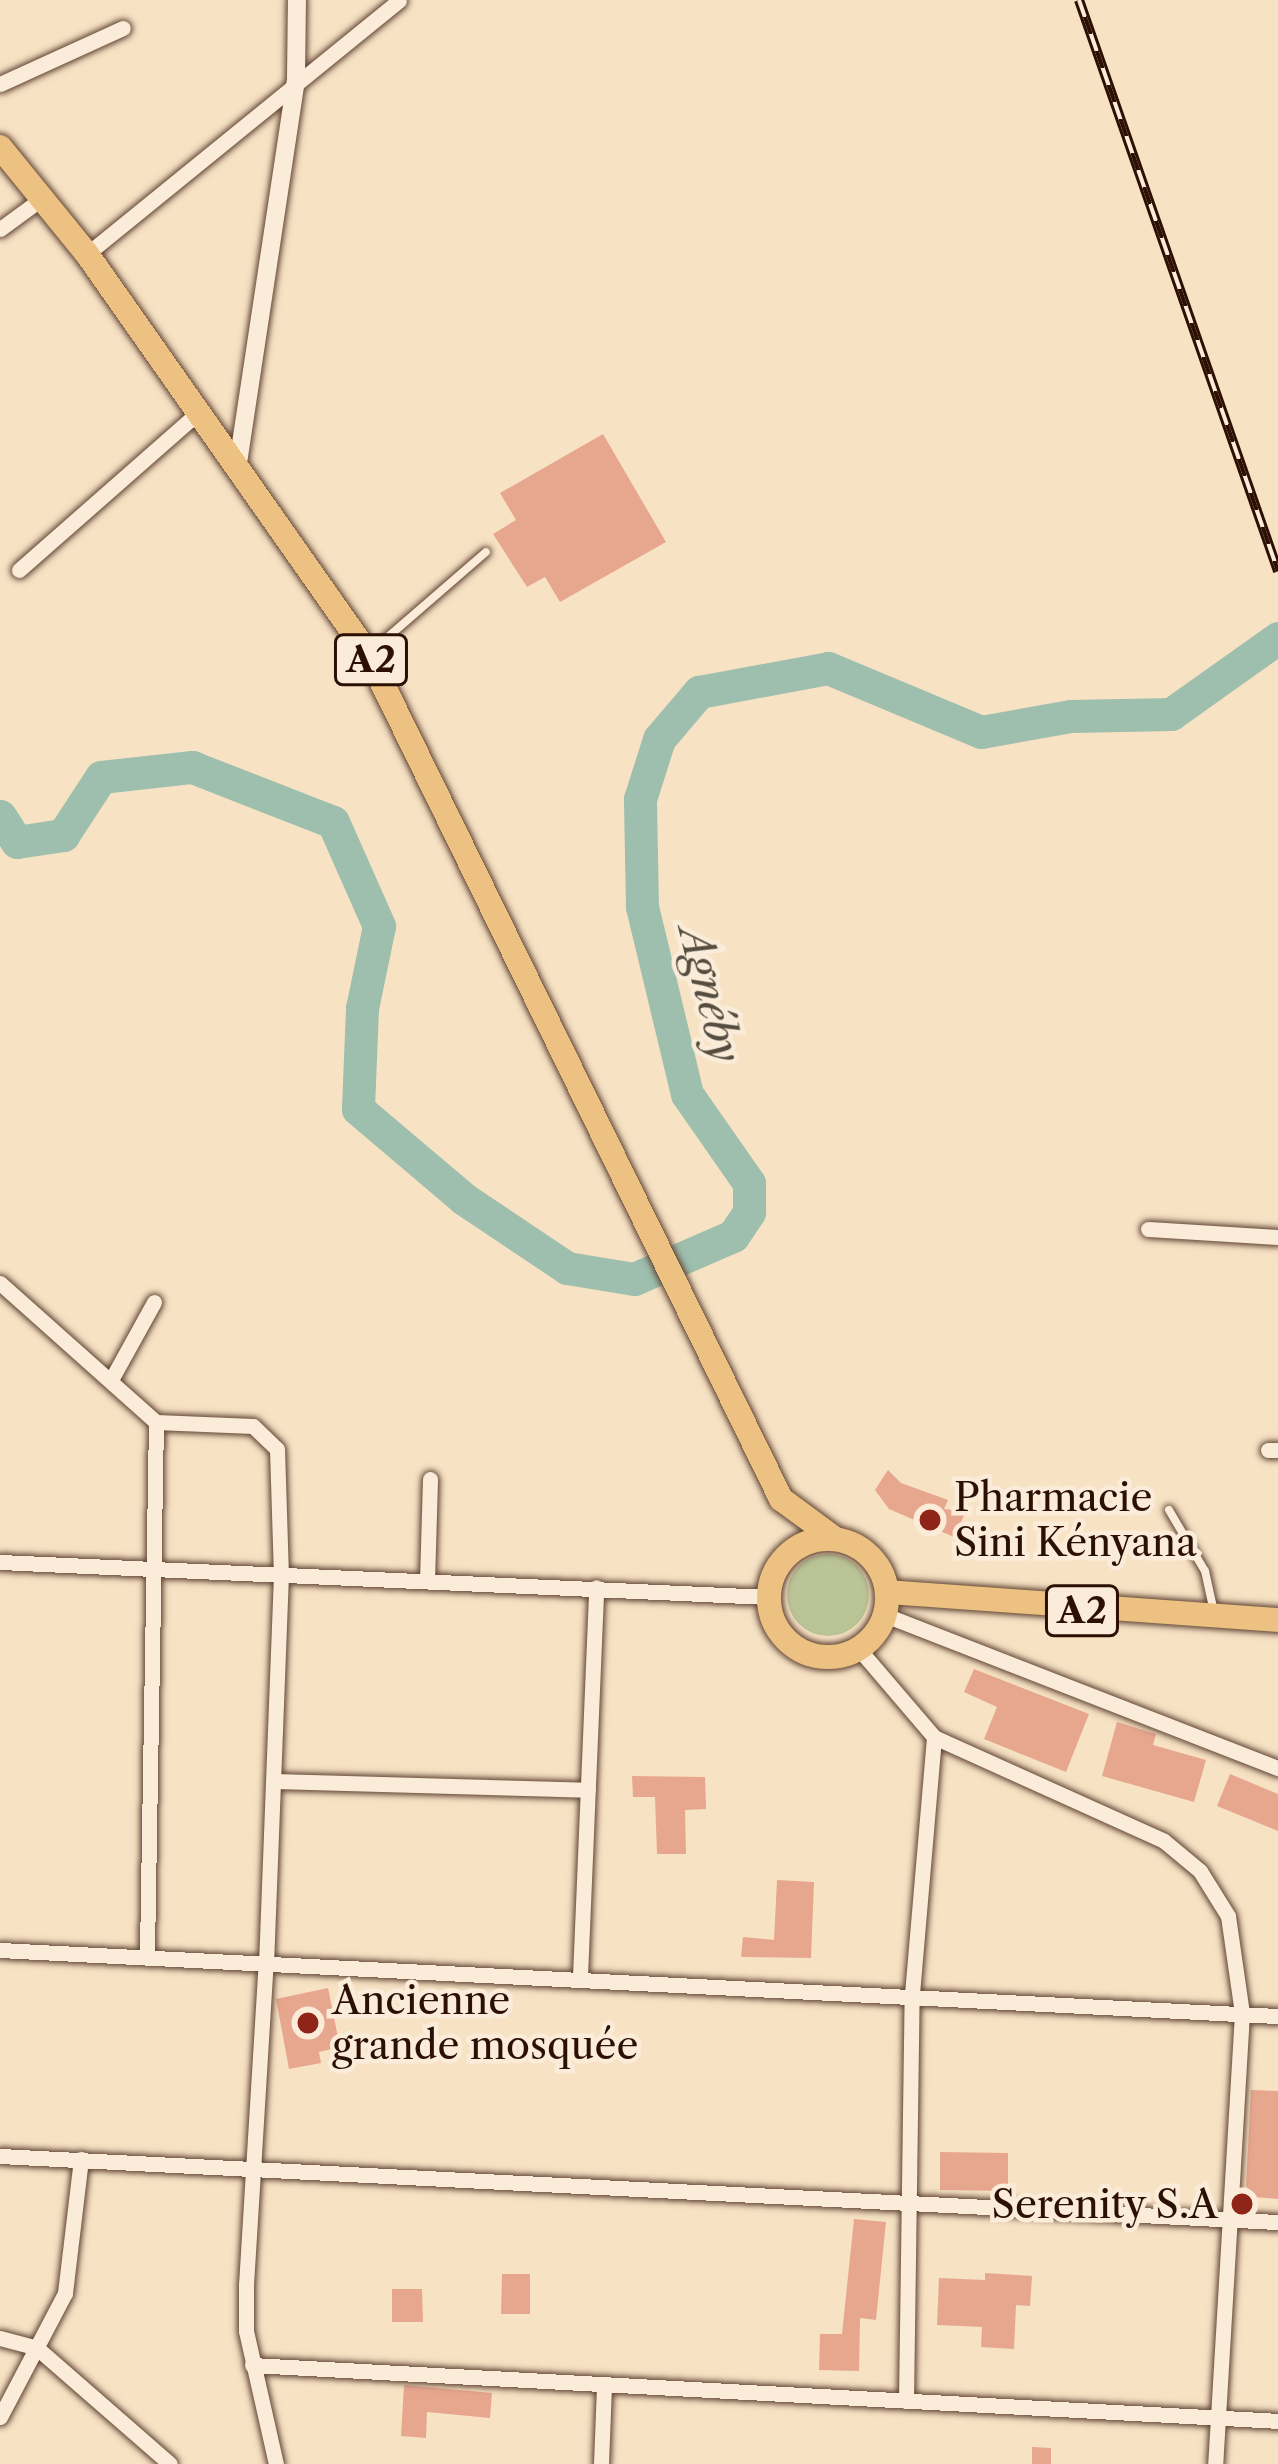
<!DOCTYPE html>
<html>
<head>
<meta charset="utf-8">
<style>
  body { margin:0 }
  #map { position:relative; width:1278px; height:2464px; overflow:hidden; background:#f7e2c4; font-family:"Libre Caslon Text",serif }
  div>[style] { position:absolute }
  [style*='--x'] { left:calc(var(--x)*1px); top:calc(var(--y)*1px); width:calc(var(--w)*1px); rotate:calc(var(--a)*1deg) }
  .green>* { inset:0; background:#bac496 }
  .round { border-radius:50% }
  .river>* { height:33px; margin:-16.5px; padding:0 16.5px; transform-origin:16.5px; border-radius:16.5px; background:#9ebfae }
  .building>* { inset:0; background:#e7a78f }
  .roads { filter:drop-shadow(0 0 3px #604434) drop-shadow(0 0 3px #604434) }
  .service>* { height:8px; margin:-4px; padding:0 4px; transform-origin:4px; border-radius:4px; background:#faecd9 }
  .minor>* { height:15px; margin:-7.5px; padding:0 7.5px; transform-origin:7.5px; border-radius:7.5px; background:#faecd9 }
  .tertiary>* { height:18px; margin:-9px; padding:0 9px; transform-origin:9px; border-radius:9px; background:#faecd9 }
  .primary>* { height:24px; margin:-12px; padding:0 12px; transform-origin:12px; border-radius:12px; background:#ecc182 }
  .primary>.ring { margin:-12px; padding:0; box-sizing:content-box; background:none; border:24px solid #ecc182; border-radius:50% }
  .rail>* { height:10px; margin-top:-5px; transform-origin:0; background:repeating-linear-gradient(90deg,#faecd9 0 18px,#2d1004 0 36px); box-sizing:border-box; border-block:3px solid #2d1004 }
  .dots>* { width:33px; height:33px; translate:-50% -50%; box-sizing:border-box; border:6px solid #faecd9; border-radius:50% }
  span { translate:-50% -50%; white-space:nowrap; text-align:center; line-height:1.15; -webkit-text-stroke:9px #faecd9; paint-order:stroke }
  .shield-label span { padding:3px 9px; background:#faecd9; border:3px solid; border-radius:9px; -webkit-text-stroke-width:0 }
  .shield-label { font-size:36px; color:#2d1004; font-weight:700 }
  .poi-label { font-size:39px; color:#2d1004 }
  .left { translate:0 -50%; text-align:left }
  .right { translate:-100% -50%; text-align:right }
  .water-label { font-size:42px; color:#554d40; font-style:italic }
</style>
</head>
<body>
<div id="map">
  <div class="green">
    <i class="round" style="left:787px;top:1554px;width:82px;height:82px"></i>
  </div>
  <div class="river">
    <i style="--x:0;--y:816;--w:31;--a:57"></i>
    <i style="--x:17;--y:842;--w:47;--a:-8.7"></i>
    <i style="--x:63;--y:835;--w:69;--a:-56.8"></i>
    <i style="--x:101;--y:777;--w:92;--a:-6.3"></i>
    <i style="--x:192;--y:767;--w:151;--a:21.3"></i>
    <i style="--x:333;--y:822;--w:114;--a:66.1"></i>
    <i style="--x:379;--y:926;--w:84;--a:101.7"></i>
    <i style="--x:362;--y:1008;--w:101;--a:92.3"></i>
    <i style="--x:358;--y:1109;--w:139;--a:40.3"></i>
    <i style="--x:464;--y:1199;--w:124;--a:33.8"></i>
    <i style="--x:567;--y:1268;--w:68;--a:9.3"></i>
    <i style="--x:634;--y:1279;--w:108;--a:-23.5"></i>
    <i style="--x:733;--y:1236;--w:29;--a:-56"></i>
    <i style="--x:749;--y:1212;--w:29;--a:-90"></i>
    <i style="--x:749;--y:1183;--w:108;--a:-124.9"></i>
    <i style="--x:687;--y:1094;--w:192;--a:-103.5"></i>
    <i style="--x:642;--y:907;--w:108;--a:-91.1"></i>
    <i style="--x:640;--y:799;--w:63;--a:-72.4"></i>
    <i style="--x:659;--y:739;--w:62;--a:-49.6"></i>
    <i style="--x:699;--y:692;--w:131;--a:-10.5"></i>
    <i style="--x:828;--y:668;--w:166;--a:22.7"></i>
    <i style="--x:981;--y:732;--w:91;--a:-10.1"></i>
    <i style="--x:1071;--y:716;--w:100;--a:-1.1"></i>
    <i style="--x:1171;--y:714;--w:131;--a:-35.4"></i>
  </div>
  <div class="building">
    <i style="clip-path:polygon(603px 434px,666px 542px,560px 602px,545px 577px,527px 587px,493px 534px,516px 520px,500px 493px)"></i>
    <i style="clip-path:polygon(888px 1470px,901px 1483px,948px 1500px,944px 1509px,966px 1511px,954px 1537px,889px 1509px,875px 1490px)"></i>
    <i style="clip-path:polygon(974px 1669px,1089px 1714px,1066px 1772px,984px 1739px,997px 1707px,964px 1692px)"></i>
    <i style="clip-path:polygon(1117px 1722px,1156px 1734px,1153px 1745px,1206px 1760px,1194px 1802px,1102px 1776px)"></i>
    <i style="clip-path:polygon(1230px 1774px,1278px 1794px,1278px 1831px,1217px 1806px)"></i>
    <i style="clip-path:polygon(632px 1776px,705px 1777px,706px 1809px,685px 1810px,686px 1854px,657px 1854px,655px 1797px,633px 1797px)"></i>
    <i style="clip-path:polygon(777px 1880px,814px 1882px,811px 1958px,741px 1957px,743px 1937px,774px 1940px)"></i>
    <i style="clip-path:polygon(328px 1988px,340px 2047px,319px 2052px,321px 2063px,289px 2069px,276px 1999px)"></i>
    <i style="clip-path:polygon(1251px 2090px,1278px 2091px,1278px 2199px,1254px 2197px,1246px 2186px)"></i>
    <i style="clip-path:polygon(940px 2152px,1008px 2153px,1008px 2191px,940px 2190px)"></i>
    <i style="clip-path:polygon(854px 2219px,886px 2222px,876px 2320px,860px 2318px,859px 2371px,819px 2370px,820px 2334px,842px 2334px)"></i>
    <i style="clip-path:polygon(985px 2273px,1032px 2276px,1030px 2306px,1016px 2305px,1014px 2349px,981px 2347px,982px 2327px,937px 2325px,939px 2278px,985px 2280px)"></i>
    <i style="clip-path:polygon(502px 2274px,530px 2274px,530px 2314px,501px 2314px)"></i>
    <i style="clip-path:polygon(392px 2289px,422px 2289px,423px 2322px,392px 2322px)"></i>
    <i style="clip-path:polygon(404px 2385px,492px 2393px,490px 2418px,427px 2412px,426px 2438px,401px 2436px)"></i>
    <i style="clip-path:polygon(1032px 2447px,1051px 2448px,1051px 2464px,1032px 2464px)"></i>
  </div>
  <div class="roads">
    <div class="service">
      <i style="--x:374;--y:649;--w:148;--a:-40.9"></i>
      <i style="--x:1169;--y:1510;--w:71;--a:59.5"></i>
      <i style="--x:1205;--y:1571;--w:42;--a:77.6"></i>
    </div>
    <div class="minor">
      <i style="--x:0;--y:84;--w:135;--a:-24.5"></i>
      <i style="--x:0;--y:229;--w:51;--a:-36.2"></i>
      <i style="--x:87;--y:254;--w:402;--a:-39.1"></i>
      <i style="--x:19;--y:570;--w:241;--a:-41.3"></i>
      <i style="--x:1148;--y:1229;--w:130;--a:3.5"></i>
      <i style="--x:0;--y:1283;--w:209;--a:41.7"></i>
      <i style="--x:156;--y:1422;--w:97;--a:2.4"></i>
      <i style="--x:253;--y:1426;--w:33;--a:44"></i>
      <i style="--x:277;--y:1449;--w:125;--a:88.2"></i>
      <i style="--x:281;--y:1574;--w:384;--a:92.2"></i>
      <i style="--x:266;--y:1958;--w:327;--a:93.5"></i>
      <i style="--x:246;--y:2284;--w:47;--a:90"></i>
      <i style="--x:246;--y:2331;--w:136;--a:77.3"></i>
      <i style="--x:111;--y:1380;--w:89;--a:-61.1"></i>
      <i style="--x:1268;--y:1450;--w:10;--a:0"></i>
      <i style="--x:0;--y:1562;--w:769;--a:2.61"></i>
      <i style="--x:427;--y:1581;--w:102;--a:-88.3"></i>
      <i style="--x:885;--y:1615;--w:422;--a:21.3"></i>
      <i style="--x:858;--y:1648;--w:117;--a:49.5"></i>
      <i style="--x:934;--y:1737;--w:252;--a:24.3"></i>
      <i style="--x:1164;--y:1841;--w:47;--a:39.8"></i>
      <i style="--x:1200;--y:1871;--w:53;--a:58.1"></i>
      <i style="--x:1228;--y:1916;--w:98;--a:81.8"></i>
      <i style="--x:1242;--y:2013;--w:452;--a:93.4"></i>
      <i style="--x:273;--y:1781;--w:315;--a:1.6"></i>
      <i style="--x:0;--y:1950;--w:1280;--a:2.96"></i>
      <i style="--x:147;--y:1952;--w:530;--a:-89.03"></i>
      <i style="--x:580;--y:1976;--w:389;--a:-87.6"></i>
      <i style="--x:0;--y:2156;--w:1280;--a:2.96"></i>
      <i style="--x:0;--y:2338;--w:38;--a:15"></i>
      <i style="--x:37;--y:2348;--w:176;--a:41.1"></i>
      <i style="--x:252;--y:2365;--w:1028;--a:3.12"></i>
      <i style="--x:906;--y:2401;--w:407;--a:-89.2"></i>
      <i style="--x:912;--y:1994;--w:258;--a:-85.1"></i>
      <i style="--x:0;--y:2417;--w:140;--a:-62.3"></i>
      <i style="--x:65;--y:2293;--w:135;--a:-83.2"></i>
      <i style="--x:601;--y:2464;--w:79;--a:-87.8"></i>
    </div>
    <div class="tertiary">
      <i style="--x:238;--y:463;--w:389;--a:-81.4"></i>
      <i style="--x:296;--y:78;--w:78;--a:-89.3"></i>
    </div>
    <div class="primary">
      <i style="--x:0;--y:147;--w:138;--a:50.9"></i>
      <i style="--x:87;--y:254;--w:489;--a:54.9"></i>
      <i style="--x:368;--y:654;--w:941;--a:63.95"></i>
      <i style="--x:781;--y:1499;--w:66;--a:36.3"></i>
      <i class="ring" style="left:769px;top:1539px;width:94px;height:94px"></i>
      <i style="--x:887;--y:1592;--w:392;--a:4.1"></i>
    </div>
  </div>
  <div class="rail">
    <i style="--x:1079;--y:0;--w:605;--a:70.79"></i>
  </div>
  <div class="dots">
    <i style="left:930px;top:1520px;background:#8f2418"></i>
    <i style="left:308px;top:2023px;background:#8f2418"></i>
    <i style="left:1242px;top:2204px;background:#8f2418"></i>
  </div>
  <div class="shield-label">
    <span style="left:371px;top:660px">A2</span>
    <span style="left:1082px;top:1611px">A2</span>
  </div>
  <div class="poi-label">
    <span class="left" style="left:954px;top:1520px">Pharmacie<br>Sini Kényana</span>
    <span class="left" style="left:332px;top:2023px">Ancienne<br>grande mosquée</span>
    <span class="right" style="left:1218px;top:2204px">Serenity S.A</span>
  </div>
  <div class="water-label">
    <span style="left:710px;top:994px;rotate:76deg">Agnéby</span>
  </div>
</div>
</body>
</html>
